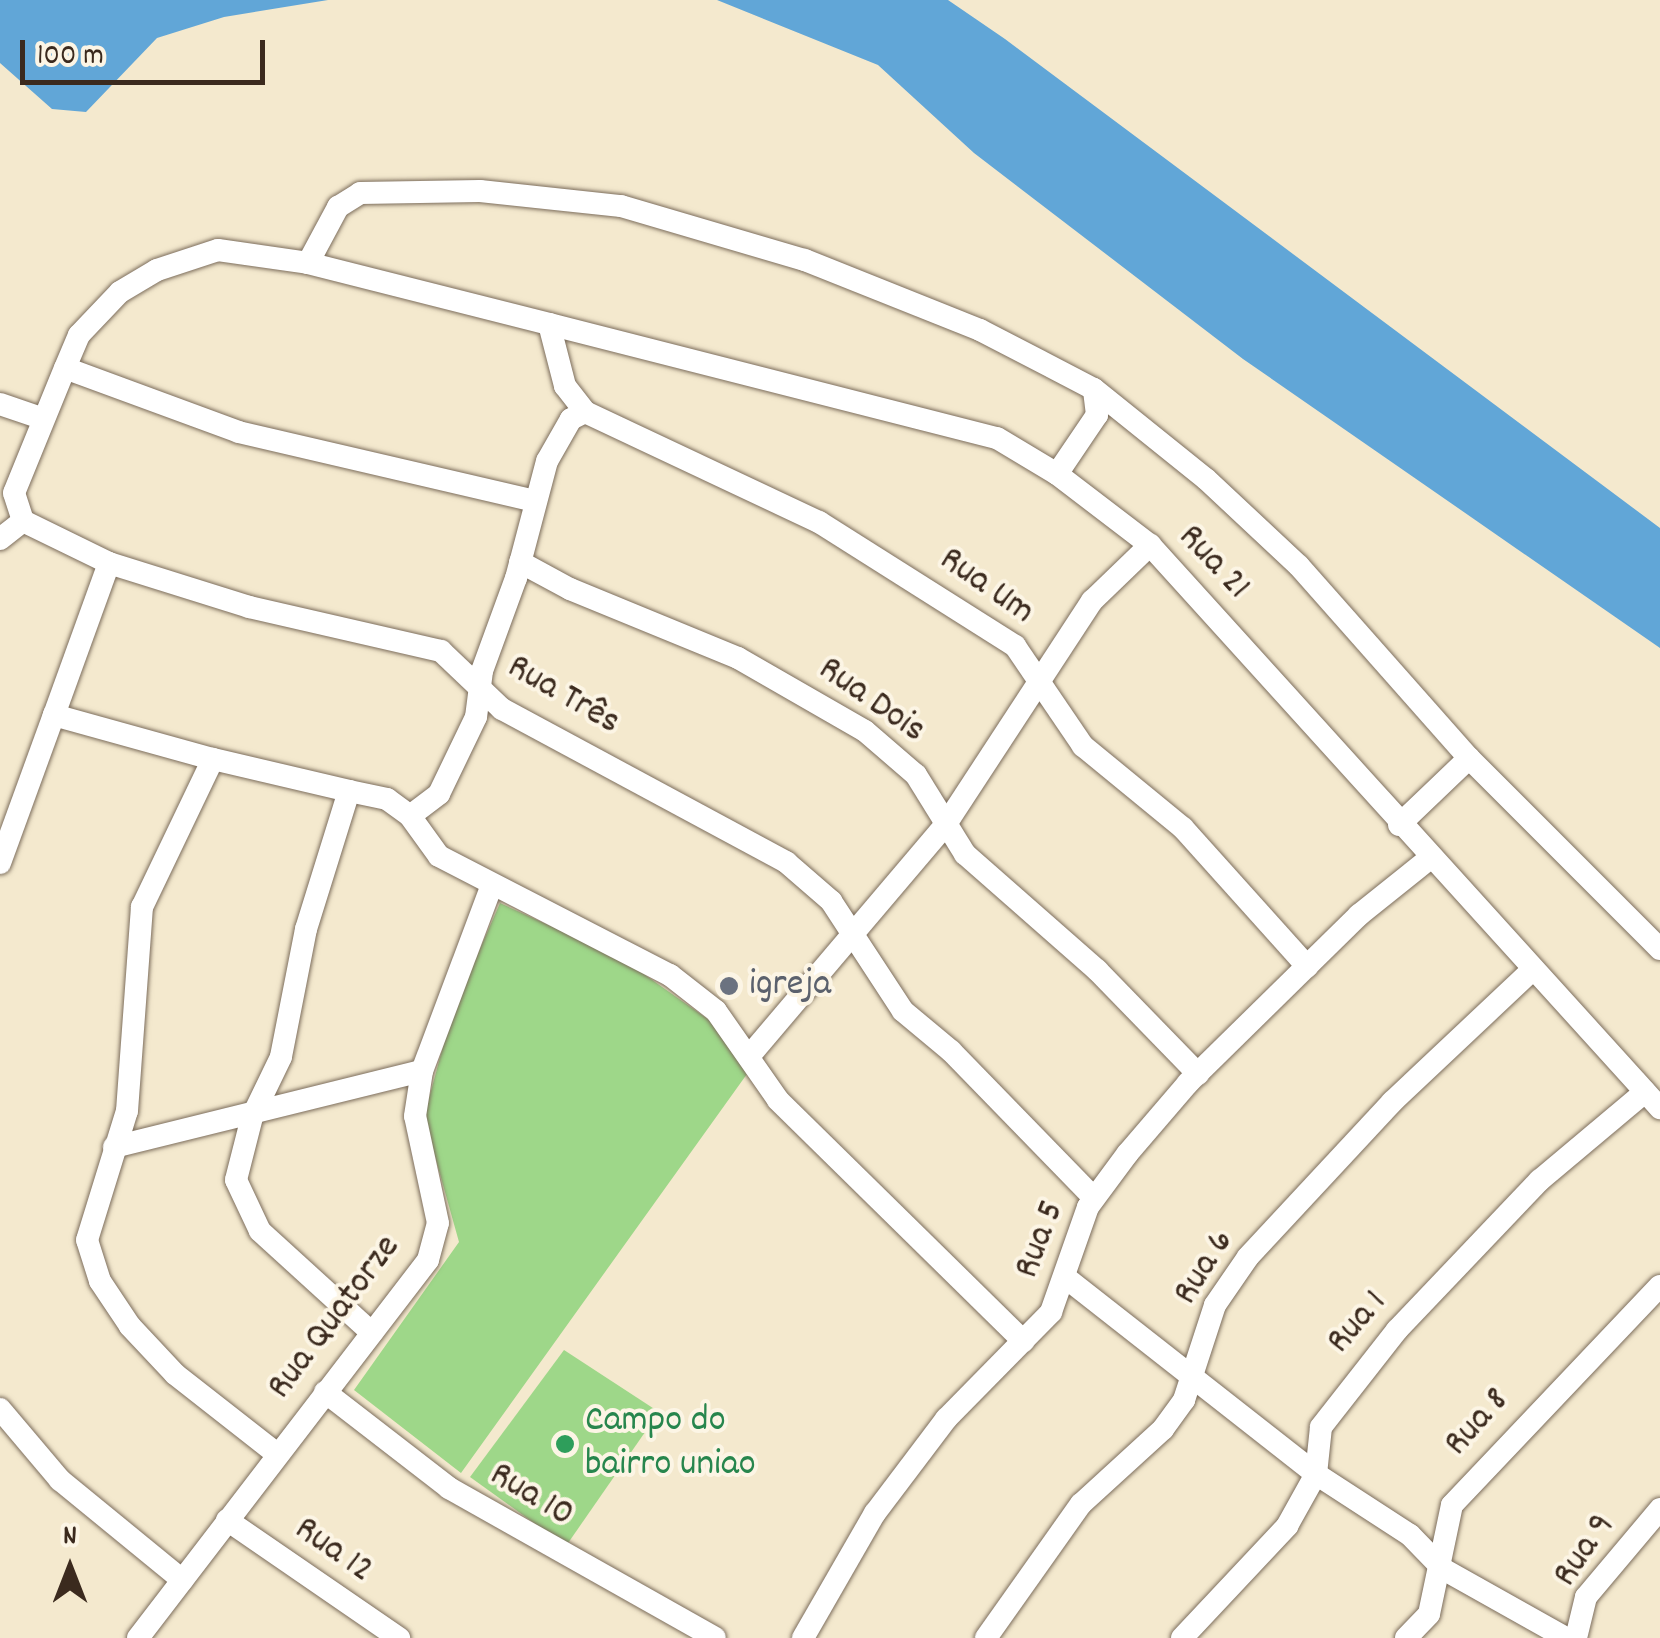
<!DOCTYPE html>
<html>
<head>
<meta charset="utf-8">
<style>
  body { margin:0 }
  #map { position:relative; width:1660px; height:1638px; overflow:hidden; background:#f4e9ce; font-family:Dekko,sans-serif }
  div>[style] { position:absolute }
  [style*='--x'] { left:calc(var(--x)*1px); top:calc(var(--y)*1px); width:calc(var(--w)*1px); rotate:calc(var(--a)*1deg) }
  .green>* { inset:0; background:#9ed789 }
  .water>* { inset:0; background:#61a6d7 }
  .roads { filter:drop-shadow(0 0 2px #7c6d5c) drop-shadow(0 0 2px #7c6d5c) }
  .minor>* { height:22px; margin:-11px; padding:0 11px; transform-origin:11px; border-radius:11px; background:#fff }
  .dots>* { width:28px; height:28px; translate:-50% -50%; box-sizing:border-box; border:5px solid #fcf5e5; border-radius:50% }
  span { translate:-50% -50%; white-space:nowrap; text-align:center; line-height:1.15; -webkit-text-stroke:8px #fcf5e5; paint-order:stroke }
  .street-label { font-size:38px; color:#3b2a1e }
  .worship-label { font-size:38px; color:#5b616d }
  .left { translate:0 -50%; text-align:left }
  .leisure-label { font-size:38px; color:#27864d }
  .north { position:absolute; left:20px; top:1518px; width:100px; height:100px; -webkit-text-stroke:8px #fcf5e5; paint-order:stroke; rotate:0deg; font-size:28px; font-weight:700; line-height:40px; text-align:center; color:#3b2a1e }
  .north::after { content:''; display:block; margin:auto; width:35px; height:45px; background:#3b2a1e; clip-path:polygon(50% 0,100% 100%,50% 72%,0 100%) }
  .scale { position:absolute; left:20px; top:40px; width:245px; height:45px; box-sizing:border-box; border:5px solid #3b2a1e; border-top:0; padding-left:12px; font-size:30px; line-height:35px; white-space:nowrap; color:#3b2a1e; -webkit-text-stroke:8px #fcf5e5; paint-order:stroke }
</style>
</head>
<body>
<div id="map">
  <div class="green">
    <i style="clip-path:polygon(500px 903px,621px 958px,709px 1020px,747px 1074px,461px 1473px,354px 1390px,459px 1242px,424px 1117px,452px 1013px)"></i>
    <i style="clip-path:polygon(564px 1350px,659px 1412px,566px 1546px,470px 1477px)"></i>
  </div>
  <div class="water">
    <i style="clip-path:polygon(0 0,328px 0,224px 17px,157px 38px,86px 112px,52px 109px,0 63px)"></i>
    <i style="clip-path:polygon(717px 0,948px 0,1005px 39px,1660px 528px,1660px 648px,1243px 359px,974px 153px,878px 65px)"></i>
  </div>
  <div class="roads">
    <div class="minor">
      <i style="--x:308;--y:263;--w:64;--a:-61.8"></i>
      <i style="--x:338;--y:207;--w:26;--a:-32"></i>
      <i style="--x:360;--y:193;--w:120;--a:-1"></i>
      <i style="--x:480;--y:191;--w:142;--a:6.1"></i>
      <i style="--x:621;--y:206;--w:192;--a:16.4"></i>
      <i style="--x:805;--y:260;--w:188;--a:21.8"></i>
      <i style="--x:980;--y:330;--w:128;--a:27.4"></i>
      <i style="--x:1094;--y:389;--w:144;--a:38.8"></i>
      <i style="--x:1206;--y:479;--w:127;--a:43.1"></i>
      <i style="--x:1299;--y:566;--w:256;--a:48.5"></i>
      <i style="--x:1469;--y:758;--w:270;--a:45"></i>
      <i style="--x:549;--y:324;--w:462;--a:14.3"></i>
      <i style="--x:997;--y:438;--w:70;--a:31"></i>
      <i style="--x:1057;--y:474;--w:117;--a:37.4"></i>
      <i style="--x:1150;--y:545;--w:760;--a:47.83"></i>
      <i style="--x:65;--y:368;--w:135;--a:112.2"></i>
      <i style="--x:14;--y:493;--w:29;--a:72"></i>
      <i style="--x:23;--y:521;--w:96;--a:26"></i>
      <i style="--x:109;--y:563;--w:147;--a:17.4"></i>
      <i style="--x:249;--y:607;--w:197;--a:12.9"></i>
      <i style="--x:441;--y:651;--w:84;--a:43.6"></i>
      <i style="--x:502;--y:709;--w:323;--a:28.3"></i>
      <i style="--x:786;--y:862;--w:60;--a:40.9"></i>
      <i style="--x:831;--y:901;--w:131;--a:56.8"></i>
      <i style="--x:903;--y:1011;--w:62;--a:39.8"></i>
      <i style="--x:951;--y:1051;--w:205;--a:45.8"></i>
      <i style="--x:0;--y:404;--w:43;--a:18.9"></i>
      <i style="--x:585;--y:412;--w:259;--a:25.2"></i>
      <i style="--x:819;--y:522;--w:232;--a:32.3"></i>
      <i style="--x:1015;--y:646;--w:121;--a:55.8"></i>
      <i style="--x:1083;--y:746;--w:129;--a:39.4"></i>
      <i style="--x:1183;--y:828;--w:186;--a:48.1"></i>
      <i style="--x:1057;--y:474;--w:71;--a:-55.9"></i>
      <i style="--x:1097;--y:415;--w:26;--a:-97"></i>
      <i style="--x:535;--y:501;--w:304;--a:-166.9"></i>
      <i style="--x:239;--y:432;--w:185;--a:-159.8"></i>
      <i style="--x:65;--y:368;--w:36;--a:-67"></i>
      <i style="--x:79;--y:335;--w:59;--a:-46.4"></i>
      <i style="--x:120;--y:292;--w:43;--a:-30.7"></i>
      <i style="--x:157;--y:270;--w:64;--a:-18.2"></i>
      <i style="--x:218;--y:250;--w:91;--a:8.2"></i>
      <i style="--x:308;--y:263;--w:249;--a:14.2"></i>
      <i style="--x:549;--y:324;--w:64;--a:75.5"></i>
      <i style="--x:565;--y:386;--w:33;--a:52"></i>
      <i style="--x:585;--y:412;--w:16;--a:153"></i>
      <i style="--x:571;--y:419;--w:48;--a:119.7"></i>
      <i style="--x:547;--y:461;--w:121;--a:104.8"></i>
      <i style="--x:516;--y:578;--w:99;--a:110.1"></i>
      <i style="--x:482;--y:671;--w:46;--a:97.4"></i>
      <i style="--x:476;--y:717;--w:85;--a:115.7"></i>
      <i style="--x:439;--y:794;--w:36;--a:143"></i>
      <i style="--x:410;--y:816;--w:49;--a:54.1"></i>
      <i style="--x:439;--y:856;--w:260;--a:27.3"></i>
      <i style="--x:670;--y:975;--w:58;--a:38"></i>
      <i style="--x:716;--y:1011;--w:108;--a:55.1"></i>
      <i style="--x:778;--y:1100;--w:344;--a:44.5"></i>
      <i style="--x:0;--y:539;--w:29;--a:-38"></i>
      <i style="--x:520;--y:562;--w:57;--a:28.4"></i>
      <i style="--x:570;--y:589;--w:182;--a:22.3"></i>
      <i style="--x:738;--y:658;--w:146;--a:29.9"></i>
      <i style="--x:865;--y:731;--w:67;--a:40.8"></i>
      <i style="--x:916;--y:775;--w:93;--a:58.2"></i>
      <i style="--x:965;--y:854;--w:176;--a:41.3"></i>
      <i style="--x:1097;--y:970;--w:145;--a:45.8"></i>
      <i style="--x:109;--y:563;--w:162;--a:109.9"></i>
      <i style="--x:54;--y:715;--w:165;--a:15.5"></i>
      <i style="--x:349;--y:791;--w:39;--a:12"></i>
      <i style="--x:387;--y:799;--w:29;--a:36"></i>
      <i style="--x:1399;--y:825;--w:97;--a:-43.7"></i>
      <i style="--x:0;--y:863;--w:158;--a:-70"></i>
      <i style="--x:751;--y:1054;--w:302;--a:-49.7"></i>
      <i style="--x:946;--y:824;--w:267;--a:-56.8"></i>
      <i style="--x:1092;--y:601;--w:81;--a:-44"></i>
      <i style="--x:114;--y:1147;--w:317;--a:-13.9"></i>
      <i style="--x:1066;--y:1278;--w:318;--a:38.1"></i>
      <i style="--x:1316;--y:1474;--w:112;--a:33"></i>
      <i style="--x:1410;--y:1535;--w:47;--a:45.9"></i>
      <i style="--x:1443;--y:1569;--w:141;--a:29.3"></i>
      <i style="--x:325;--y:1392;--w:157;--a:37.7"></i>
      <i style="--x:449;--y:1488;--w:305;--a:29.4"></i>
      <i style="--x:0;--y:1409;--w:93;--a:49.8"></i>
      <i style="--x:60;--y:1480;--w:158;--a:39.3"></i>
      <i style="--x:277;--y:1454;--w:130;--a:-141.9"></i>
      <i style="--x:175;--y:1374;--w:66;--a:-133.2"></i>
      <i style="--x:130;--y:1326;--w:54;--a:-123.7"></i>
      <i style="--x:100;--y:1281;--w:43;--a:-107.6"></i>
      <i style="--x:87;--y:1240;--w:135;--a:-72.8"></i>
      <i style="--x:127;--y:1111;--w:205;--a:-85.8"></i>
      <i style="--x:142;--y:907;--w:164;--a:-64.4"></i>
      <i style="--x:213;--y:759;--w:140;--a:13.2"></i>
      <i style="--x:349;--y:791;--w:145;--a:107.3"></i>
      <i style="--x:306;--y:929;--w:130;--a:101.1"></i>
      <i style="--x:281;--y:1057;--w:67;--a:115.8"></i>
      <i style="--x:252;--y:1117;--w:65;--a:104.3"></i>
      <i style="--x:236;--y:1180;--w:56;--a:64.8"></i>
      <i style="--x:260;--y:1231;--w:151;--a:42.3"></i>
      <i style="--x:227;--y:1520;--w:209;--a:34.5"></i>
      <i style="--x:138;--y:1638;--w:476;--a:-52.5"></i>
      <i style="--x:428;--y:1260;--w:38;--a:-75"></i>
      <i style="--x:438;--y:1223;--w:109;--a:-102.1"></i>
      <i style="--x:415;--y:1116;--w:46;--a:-81.2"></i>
      <i style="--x:422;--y:1071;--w:199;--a:-69.4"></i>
      <i style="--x:803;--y:1638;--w:144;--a:-60.1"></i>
      <i style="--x:875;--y:1513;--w:118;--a:-52.9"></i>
      <i style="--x:946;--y:1419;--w:150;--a:-45.5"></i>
      <i style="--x:1051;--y:1312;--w:111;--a:-70.6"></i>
      <i style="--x:1088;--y:1207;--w:67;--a:-53.5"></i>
      <i style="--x:1128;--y:1153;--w:92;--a:-49.4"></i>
      <i style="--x:1188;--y:1083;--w:240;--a:-44.5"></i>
      <i style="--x:1359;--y:915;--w:90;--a:-38.7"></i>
      <i style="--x:986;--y:1638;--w:164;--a:-54.7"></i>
      <i style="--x:1081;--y:1504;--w:111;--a:-42.4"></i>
      <i style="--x:1163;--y:1429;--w:36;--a:-54"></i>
      <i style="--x:1184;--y:1400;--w:100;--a:-71.9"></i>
      <i style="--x:1215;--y:1305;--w:58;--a:-55.5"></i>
      <i style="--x:1248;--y:1257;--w:212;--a:-47.1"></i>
      <i style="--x:1392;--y:1102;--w:194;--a:-43.3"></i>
      <i style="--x:1182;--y:1638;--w:154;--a:-46.8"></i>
      <i style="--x:1287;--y:1526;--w:60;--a:-60.9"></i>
      <i style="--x:1316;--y:1474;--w:47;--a:-83.9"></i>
      <i style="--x:1321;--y:1427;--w:123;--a:-51.9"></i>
      <i style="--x:1397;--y:1330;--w:207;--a:-46.4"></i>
      <i style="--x:1540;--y:1180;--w:137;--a:-40"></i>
      <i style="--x:1406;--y:1638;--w:33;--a:-46"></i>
      <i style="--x:1429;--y:1614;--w:111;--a:-78.1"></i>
      <i style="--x:1452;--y:1505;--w:302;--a:-46.5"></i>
      <i style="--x:1576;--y:1638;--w:42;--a:-76.3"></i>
      <i style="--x:1586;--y:1597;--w:115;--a:-49.9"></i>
    </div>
  </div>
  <div class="dots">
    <i style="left:729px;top:986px;background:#6b7280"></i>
    <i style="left:565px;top:1444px;background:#2e9e5b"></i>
  </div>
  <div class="street-label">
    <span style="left:1213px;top:563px;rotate:47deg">Rua 21</span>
    <span style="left:986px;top:587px;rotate:35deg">Rua Um</span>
    <span style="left:563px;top:696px;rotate:30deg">Rua Três</span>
    <span style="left:871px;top:701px;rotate:35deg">Rua Dois</span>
    <span style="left:1041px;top:1240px;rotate:-69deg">Rua 5</span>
    <span style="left:1205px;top:1268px;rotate:-58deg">Rua 6</span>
    <span style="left:335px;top:1318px;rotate:-53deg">Rua Quatorze</span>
    <span style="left:1358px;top:1323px;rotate:-49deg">Rua 1</span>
    <span style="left:1478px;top:1423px;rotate:-48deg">Rua 8</span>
    <span style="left:531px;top:1496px;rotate:31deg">Rua 10</span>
    <span style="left:333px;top:1551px;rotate:35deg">Rua 12</span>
    <span style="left:1585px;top:1551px;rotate:-56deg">Rua 9</span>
  </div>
  <div class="worship-label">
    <span class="left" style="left:749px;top:986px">igreja</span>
  </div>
  <div class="leisure-label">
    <span class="left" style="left:585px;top:1444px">Campo do<br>bairro uniao</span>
  </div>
  <div class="north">N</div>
  <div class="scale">100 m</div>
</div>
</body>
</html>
